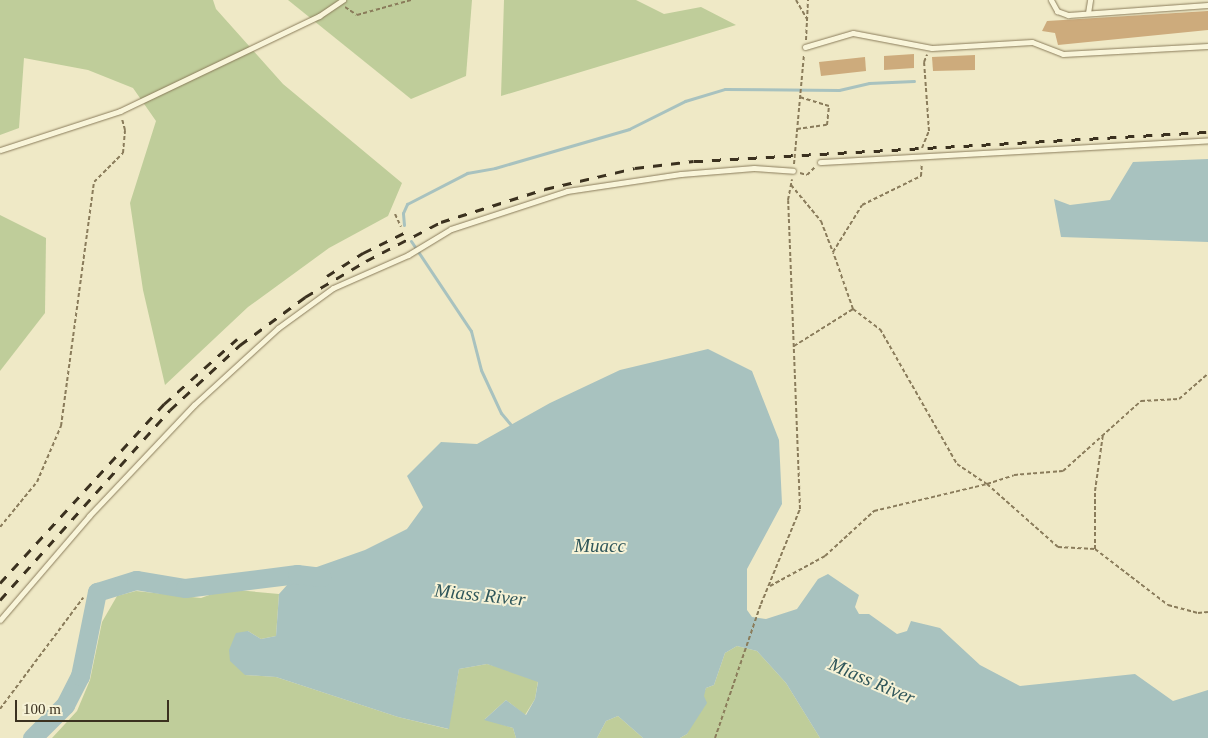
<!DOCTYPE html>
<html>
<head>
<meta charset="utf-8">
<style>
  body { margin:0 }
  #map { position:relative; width:1208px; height:738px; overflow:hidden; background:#efe9c6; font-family:"Times New Roman",serif }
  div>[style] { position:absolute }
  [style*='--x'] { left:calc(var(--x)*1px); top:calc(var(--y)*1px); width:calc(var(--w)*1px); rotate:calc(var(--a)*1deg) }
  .green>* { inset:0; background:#bfcd9a }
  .water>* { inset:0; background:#a8c2bf }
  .stream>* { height:3px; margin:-1.5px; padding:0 1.5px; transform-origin:1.5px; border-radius:1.5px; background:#a8c2bf }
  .river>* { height:19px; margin:-9.5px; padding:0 9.5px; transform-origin:9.5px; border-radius:9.5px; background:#a8c2bf }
  .building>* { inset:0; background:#cdab7c }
  .path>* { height:2px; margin-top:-1px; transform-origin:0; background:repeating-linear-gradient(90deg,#8a7c5b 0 4px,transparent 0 6.5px) }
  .roads { filter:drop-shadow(0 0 1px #8a7c5b) drop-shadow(0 0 1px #8a7c5b) }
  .lane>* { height:5px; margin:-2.5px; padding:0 2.5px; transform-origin:2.5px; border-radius:2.5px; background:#f9f5da }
  .rail>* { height:3px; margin-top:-1.5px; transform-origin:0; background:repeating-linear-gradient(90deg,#3b311f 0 9px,transparent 0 18px) }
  span { translate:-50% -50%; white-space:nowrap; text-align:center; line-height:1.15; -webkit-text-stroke:4px #f6f2d6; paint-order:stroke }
  .water-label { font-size:19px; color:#2f565a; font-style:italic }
  .scale { position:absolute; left:15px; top:700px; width:154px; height:22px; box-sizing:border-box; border:2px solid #3b311f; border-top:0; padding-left:6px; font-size:15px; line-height:18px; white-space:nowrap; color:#3b311f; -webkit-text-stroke:4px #f6f2d6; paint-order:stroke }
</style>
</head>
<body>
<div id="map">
  <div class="green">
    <i style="clip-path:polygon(0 0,213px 0,216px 9px,283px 84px,402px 183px,388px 216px,329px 248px,248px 307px,165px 385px,143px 290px,130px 203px,156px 121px,133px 88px,88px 70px,24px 58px,19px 128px,0 135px)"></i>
    <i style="clip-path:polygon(288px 0,472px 0,466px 76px,411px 99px)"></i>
    <i style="clip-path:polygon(504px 0,636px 0,664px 14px,701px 7px,736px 25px,501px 96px)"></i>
    <i style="clip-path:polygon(0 215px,46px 238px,45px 313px,0 371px)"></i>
    <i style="clip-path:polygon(226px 589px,279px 594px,276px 636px,261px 639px,248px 631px,245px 675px,276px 677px,398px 717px,448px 729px,459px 669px,487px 664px,513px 671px,538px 681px,535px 699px,525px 715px,506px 700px,485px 719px,513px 728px,516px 738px,52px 738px,77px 711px,90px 680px,102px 622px,117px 596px,136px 591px,201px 598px)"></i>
    <i style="clip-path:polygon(737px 646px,757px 651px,786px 683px,820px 738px,680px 738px,687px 734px,706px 688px,714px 685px,725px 653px)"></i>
    <i style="clip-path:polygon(618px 716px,643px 738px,597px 738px,606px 721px)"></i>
  </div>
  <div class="water">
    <i style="clip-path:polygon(1208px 159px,1208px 242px,1061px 237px,1054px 199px,1070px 205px,1110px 200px,1133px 162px)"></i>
    <i style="clip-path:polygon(708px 349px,752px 371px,779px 440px,782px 504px,747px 569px,747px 610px,752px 617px,766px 619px,797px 609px,818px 579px,828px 574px,859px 595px,855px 607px,859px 614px,869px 614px,897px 634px,907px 631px,911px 621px,940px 628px,980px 665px,1020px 686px,1135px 674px,1173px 701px,1208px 690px,1208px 738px,820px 738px,786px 683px,757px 651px,737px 646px,725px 653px,714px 685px,706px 688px,704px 696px,707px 703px,687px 734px,680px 738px,643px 738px,618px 716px,606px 721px,597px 738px,516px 738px,513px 728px,484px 720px,506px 700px,526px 715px,535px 699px,538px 682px,487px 664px,459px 669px,449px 729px,398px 717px,276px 677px,245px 675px,230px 661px,229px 650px,236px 633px,248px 631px,261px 639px,276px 636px,279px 594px,297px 574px,365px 550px,407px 529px,423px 507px,407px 476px,441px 442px,477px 444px,550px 403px,620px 370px)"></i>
  </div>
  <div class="stream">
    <i style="--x:404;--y:225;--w:12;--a:-95"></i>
    <i style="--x:403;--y:213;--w:10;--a:-66"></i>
    <i style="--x:407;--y:204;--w:68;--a:-27.3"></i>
    <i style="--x:467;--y:173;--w:28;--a:-10"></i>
    <i style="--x:495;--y:168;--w:140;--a:-16.2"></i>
    <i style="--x:629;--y:129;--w:63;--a:-26.6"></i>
    <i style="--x:685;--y:101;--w:42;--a:-16.7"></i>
    <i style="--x:725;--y:89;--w:114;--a:0.5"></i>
    <i style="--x:839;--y:90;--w:31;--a:-13"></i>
    <i style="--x:869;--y:83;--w:45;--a:-2.5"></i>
    <i style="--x:411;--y:241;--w:108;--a:56.3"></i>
    <i style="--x:471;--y:331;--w:40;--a:75.6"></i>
    <i style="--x:481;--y:370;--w:47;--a:65.1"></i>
    <i style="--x:501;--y:413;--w:17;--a:50"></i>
  </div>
  <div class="river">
    <i style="--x:32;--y:738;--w:47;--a:-45"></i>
    <i style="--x:65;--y:705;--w:33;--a:-63"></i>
    <i style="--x:80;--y:676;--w:86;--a:-78.6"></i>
    <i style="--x:97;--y:592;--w:41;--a:-17.1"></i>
    <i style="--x:136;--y:580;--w:50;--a:9.3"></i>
    <i style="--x:185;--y:588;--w:113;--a:-7.1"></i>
    <i style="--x:297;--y:574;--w:25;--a:7"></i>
  </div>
  <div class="building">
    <i style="clip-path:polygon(1208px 11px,1208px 30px,1058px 45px,1055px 33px,1042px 31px,1047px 21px)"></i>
    <i style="clip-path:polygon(914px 54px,914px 68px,884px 70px,884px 56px)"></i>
    <i style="clip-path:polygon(975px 55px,975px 70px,933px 71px,932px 57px)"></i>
    <i style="clip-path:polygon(865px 57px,866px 71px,821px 76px,819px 62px)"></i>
  </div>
  <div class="path">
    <i style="--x:796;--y:0;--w:22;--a:60"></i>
    <i style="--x:345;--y:7;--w:14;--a:34"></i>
    <i style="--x:357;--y:15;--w:56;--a:-15.5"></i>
    <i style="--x:806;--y:40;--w:40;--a:-87.1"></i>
    <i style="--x:797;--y:129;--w:30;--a:-8"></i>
    <i style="--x:827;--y:125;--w:19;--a:-84"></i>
    <i style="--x:829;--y:106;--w:30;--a:-163"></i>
    <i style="--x:922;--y:148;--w:18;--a:-68"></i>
    <i style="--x:929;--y:131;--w:69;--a:-94.1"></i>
    <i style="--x:924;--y:62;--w:8;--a:-67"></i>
    <i style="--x:794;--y:164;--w:109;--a:-84.8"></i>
    <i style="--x:800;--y:173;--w:7;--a:16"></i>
    <i style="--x:807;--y:175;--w:11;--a:-45"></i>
    <i style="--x:791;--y:185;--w:47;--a:50.2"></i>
    <i style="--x:821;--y:221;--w:33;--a:69"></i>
    <i style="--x:395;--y:214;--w:14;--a:65"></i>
    <i style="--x:853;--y:309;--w:34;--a:37"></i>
    <i style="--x:880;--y:329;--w:155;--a:60.3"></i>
    <i style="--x:957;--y:464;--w:36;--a:34"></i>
    <i style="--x:987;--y:484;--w:28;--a:-18"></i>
    <i style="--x:1014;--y:475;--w:49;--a:-4.7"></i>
    <i style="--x:1063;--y:471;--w:105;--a:-41.9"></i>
    <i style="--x:1141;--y:401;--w:38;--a:-3"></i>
    <i style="--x:1179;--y:399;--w:38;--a:-41"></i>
    <i style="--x:794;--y:346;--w:70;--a:-32.1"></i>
    <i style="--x:853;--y:309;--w:60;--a:-109.3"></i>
    <i style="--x:833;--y:252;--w:55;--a:-58.3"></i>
    <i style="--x:862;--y:205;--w:66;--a:-26.2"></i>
    <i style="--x:921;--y:176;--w:13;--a:-86"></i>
    <i style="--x:0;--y:527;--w:58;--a:-50.6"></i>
    <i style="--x:37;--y:482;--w:61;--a:-66.8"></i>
    <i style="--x:61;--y:426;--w:246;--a:-82.3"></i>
    <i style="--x:94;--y:182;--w:41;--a:-45"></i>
    <i style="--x:123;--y:153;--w:23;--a:-85"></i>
    <i style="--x:125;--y:130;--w:11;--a:-105"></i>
    <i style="--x:1095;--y:549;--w:58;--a:-90"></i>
    <i style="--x:1095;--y:491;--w:58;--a:-82"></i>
    <i style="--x:770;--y:586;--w:63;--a:-28.6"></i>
    <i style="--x:825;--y:556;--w:67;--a:-42.6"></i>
    <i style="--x:874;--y:511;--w:116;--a:-13.4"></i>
    <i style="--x:987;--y:484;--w:95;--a:41.6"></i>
    <i style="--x:1058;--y:547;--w:37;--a:3"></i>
    <i style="--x:1095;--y:549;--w:92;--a:37.5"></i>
    <i style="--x:1168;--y:605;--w:31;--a:15"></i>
    <i style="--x:1198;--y:613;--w:10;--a:-6"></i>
    <i style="--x:0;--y:709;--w:139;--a:-53.2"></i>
    <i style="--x:715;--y:738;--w:142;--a:-71.1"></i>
    <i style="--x:761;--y:604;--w:103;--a:-67.7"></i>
    <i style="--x:800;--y:509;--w:309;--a:-92.2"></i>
    <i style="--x:788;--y:200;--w:21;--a:-79"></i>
  </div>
  <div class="roads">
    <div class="lane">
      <i style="--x:1051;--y:0;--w:13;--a:61"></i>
      <i style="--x:1057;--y:11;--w:12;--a:20"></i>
      <i style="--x:1068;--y:15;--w:140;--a:-4.1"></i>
      <i style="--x:1088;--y:13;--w:13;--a:-81"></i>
      <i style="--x:805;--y:47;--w:50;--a:-16.3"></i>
      <i style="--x:853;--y:33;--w:80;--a:10.8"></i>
      <i style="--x:932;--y:48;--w:100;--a:-3.4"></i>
      <i style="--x:1032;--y:42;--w:33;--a:21"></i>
      <i style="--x:1063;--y:54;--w:145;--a:-3.2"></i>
      <i style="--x:0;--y:150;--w:126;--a:-18"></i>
      <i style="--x:120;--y:111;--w:221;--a:-25.5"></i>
      <i style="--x:319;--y:16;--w:29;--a:-34"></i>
      <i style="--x:820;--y:162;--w:389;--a:-3.2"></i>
      <i style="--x:0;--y:620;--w:137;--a:-49.4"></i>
      <i style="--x:89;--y:516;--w:153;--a:-46.6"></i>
      <i style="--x:194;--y:405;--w:114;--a:-42.5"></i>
      <i style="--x:278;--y:328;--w:68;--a:-36"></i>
      <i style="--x:333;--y:288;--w:82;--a:-23.7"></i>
      <i style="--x:408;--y:255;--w:50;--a:-31.2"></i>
      <i style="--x:451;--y:229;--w:122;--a:-18.1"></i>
      <i style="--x:567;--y:191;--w:115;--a:-8.5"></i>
      <i style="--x:681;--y:174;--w:73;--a:-4.7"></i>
      <i style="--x:754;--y:168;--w:39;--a:4"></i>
    </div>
  </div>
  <div class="rail">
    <i style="--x:327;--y:276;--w:43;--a:-32.6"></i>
    <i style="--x:363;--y:253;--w:48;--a:-26"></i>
    <i style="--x:0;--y:583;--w:243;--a:-47.5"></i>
    <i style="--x:164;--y:404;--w:98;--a:-41.7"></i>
    <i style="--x:0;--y:600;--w:255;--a:-48.2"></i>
    <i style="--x:170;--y:410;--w:96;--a:-42.9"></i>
    <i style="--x:240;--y:345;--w:81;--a:-36.4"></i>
    <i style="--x:305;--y:297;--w:71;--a:-30.5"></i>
    <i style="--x:366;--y:261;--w:85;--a:-27.5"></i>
    <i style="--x:441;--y:222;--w:109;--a:-17.6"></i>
    <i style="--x:545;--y:189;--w:92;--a:-13.1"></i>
    <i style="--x:635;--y:168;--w:59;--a:-6.8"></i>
    <i style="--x:694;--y:161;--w:515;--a:-3.23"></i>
  </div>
  <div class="water-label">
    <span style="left:600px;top:546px">Миасс</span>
    <span style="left:480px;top:595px;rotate:6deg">Miass River</span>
    <span style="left:872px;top:681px;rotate:23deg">Miass River</span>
  </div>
  <div class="scale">100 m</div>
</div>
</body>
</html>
